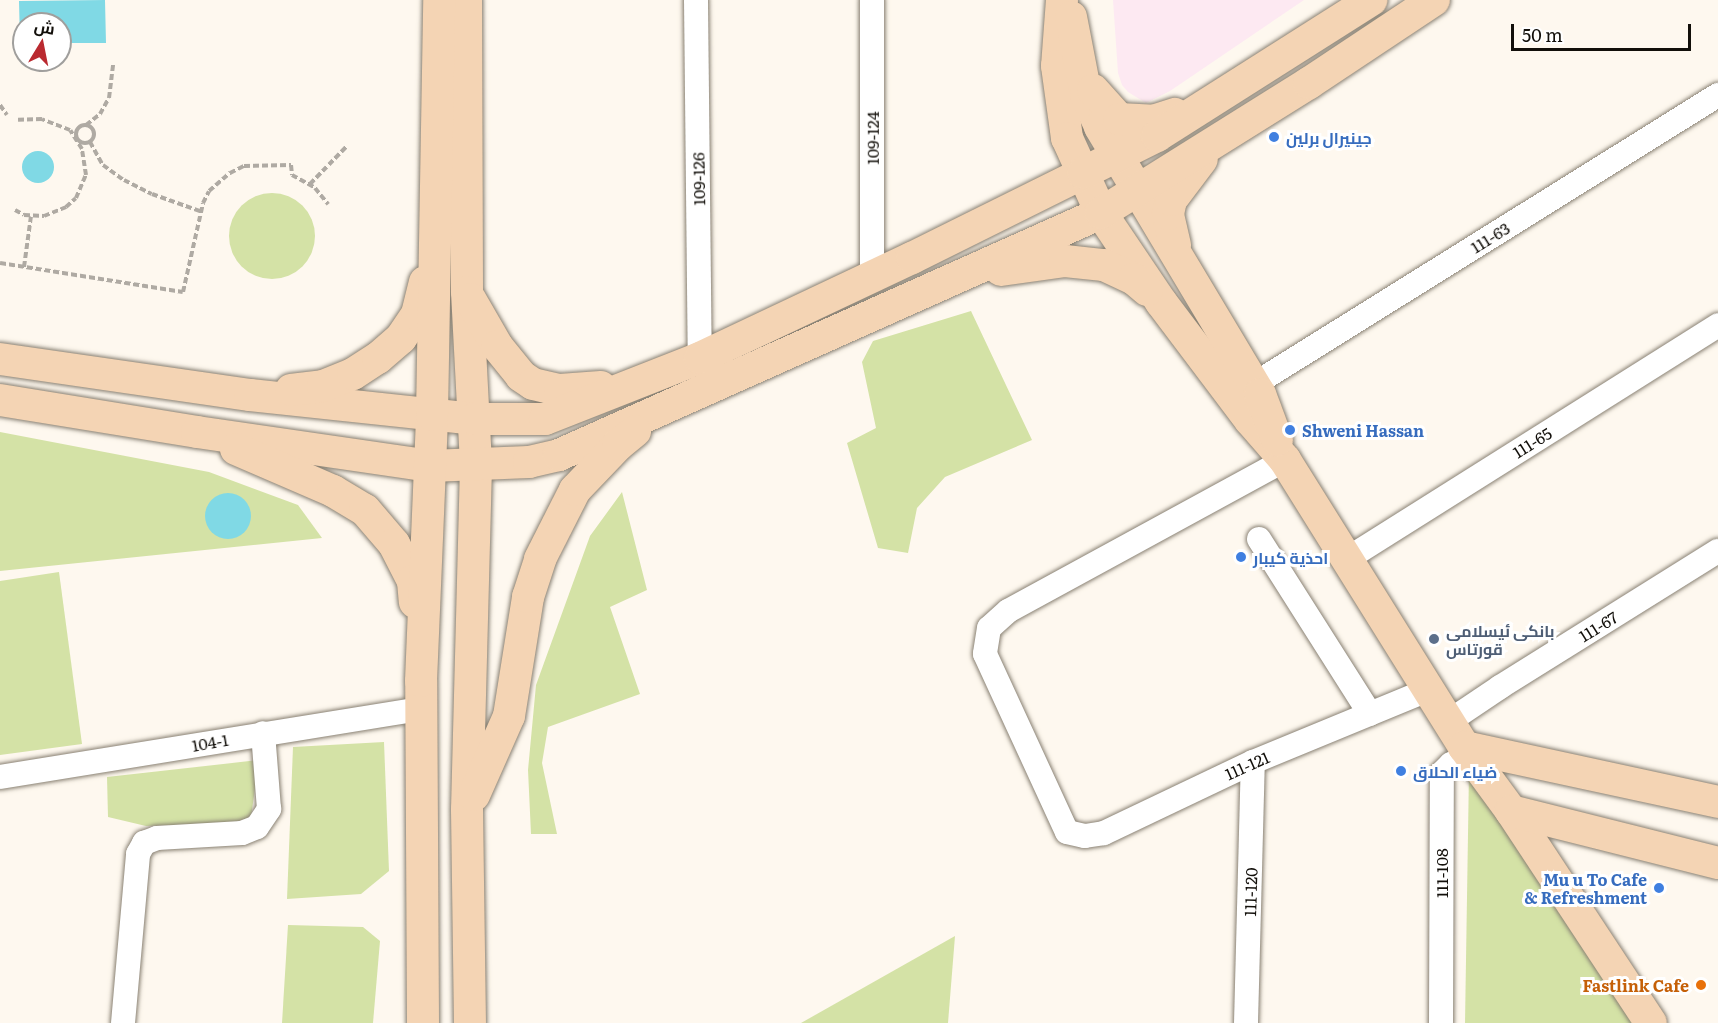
<!DOCTYPE html>
<html>
<head>
<meta charset="utf-8">
<style>
  body { margin:0 }
  #map { position:relative; width:1718px; height:1023px; overflow:hidden; background:#fef8ef; font-family:Literata,Cairo,serif }
  div>[style] { position:absolute }
  [style*='--x'] { left:calc(var(--x)*1px); top:calc(var(--y)*1px); width:calc(var(--w)*1px); rotate:calc(var(--a)*1deg) }
  .education>* { inset:0; background:#fde9f2 }
  .green>* { inset:0; background:#d4e2a6 }
  .round { border-radius:50% }
  .water>* { inset:0; background:#80d9e5 }
  .path>* { height:4px; margin-top:-2px; transform-origin:0; background:repeating-linear-gradient(90deg,#afaaa3 0 6px,transparent 0 9px) }
  .path>.ring { margin:-2px; padding:0; box-sizing:content-box; background:none; border:4px solid #afaaa3; border-radius:50% }
  .roads { filter:drop-shadow(0 0 2px #898173) drop-shadow(0 0 2px #898173) }
  .minor>* { height:24px; margin:-12px; padding:0 12px; transform-origin:12px; border-radius:12px; background:#fff }
  .major>* { height:32px; margin:-16px; padding:0 16px; transform-origin:16px; border-radius:16px; background:#f4d4b4 }
  .dots>* { width:16px; height:16px; translate:-50% -50%; box-sizing:border-box; border:3px solid #fff; border-radius:50% }
  span { translate:-50% -50%; white-space:nowrap; text-align:center; line-height:1.15; -webkit-text-stroke:6px #fff; paint-order:stroke }
  .shop-label { font-size:16px; color:#366cbe; font-weight:700 }
  .left { translate:0 -50%; text-align:left }
  .right { translate:-100% -50%; text-align:right }
  .street-label { font-size:16px; color:#120f0a }
  .service-label { font-size:16px; color:#4e5e75; font-weight:700 }
  .food-label { font-size:16px; color:#c56008; font-weight:700 }
  .north { position:absolute; left:12px; top:12px; width:60px; height:60px; box-sizing:border-box; background:#fff; border:2px solid #a09f9d; border-radius:50%; rotate:10deg; font-size:16px; font-weight:700; line-height:24px; text-align:center; color:#120f0a }
  .north::after { content:''; display:block; margin:auto; width:21px; height:27px; background:#ba2a30; clip-path:polygon(50% 0,100% 100%,50% 72%,0 100%) }
  .scale { position:absolute; left:1511px; top:24px; width:180px; height:27px; box-sizing:border-box; border:3px solid #120f0a; border-top:0; padding-left:8px; font-size:18px; line-height:21px; white-space:nowrap; color:#120f0a; -webkit-text-stroke:4px #fff; paint-order:stroke }
</style>
</head>
<body>
<div id="map">
  <div class="education">
    <i style="clip-path:polygon(1113px 0,1304px 0,1170px 91px,1146px 103px,1128px 92px,1122px 85px,1118px 73px)"></i>
  </div>
  <div class="green">
    <i class="round" style="left:229px;top:193px;width:86px;height:86px"></i>
    <i style="clip-path:polygon(971px 311px,1032px 440px,945px 477px,917px 508px,908px 553px,878px 548px,847px 443px,876px 428px,862px 362px,873px 341px)"></i>
    <i style="clip-path:polygon(0 432px,209px 472px,298px 505px,322px 538px,0 571px)"></i>
    <i style="clip-path:polygon(622px 492px,647px 590px,610px 607px,640px 694px,548px 727px,542px 763px,557px 834px,531px 834px,528px 770px,536px 685px,590px 536px)"></i>
    <i style="clip-path:polygon(59px 572px,82px 744px,0 755px,0 581px)"></i>
    <i style="clip-path:polygon(384px 742px,389px 871px,361px 894px,287px 899px,293px 747px)"></i>
    <i style="clip-path:polygon(259px 760px,251px 817px,233px 823px,146px 826px,108px 817px,107px 777px)"></i>
    <i style="clip-path:polygon(1469px 771px,1636px 1023px,1465px 1023px)"></i>
    <i style="clip-path:polygon(288px 925px,363px 927px,380px 941px,373px 1023px,282px 1023px)"></i>
    <i style="clip-path:polygon(955px 936px,948px 1023px,801px 1023px)"></i>
  </div>
  <div class="water">
    <i style="clip-path:polygon(105px 0,106px 43px,60px 43px,60px 24px,24px 24px,24px 43px,20px 43px,19px 1px)"></i>
    <i class="round" style="left:22px;top:151px;width:32px;height:32px"></i>
    <i class="round" style="left:205px;top:493px;width:46px;height:46px"></i>
  </div>
  <div class="path">
    <i style="--x:0;--y:105;--w:12;--a:55"></i>
    <i style="--x:86;--y:125;--w:18;--a:-38"></i>
    <i style="--x:100;--y:114;--w:18;--a:-61"></i>
    <i style="--x:109;--y:98;--w:35;--a:-83"></i>
    <i class="ring" style="left:76px;top:125px;width:14px;height:14px"></i>
    <i style="--x:90;--y:142;--w:26;--a:61"></i>
    <i style="--x:103;--y:165;--w:26;--a:36"></i>
    <i style="--x:124;--y:180;--w:31;--a:27"></i>
    <i style="--x:152;--y:194;--w:51;--a:19.5"></i>
    <i style="--x:310;--y:184;--w:53;--a:-45.8"></i>
    <i style="--x:15;--y:210;--w:10;--a:29"></i>
    <i style="--x:24;--y:215;--w:20;--a:3"></i>
    <i style="--x:44;--y:216;--w:24;--a:-22"></i>
    <i style="--x:66;--y:207;--w:13;--a:-42"></i>
    <i style="--x:76;--y:198;--w:25;--a:-67"></i>
    <i style="--x:86;--y:175;--w:26;--a:-99"></i>
    <i style="--x:82;--y:149;--w:22;--a:-122"></i>
    <i style="--x:70;--y:130;--w:30;--a:-159"></i>
    <i style="--x:42;--y:119;--w:24;--a:178"></i>
    <i style="--x:0;--y:263;--w:185;--a:9"></i>
    <i style="--x:183;--y:292;--w:91;--a:-77.3"></i>
    <i style="--x:203;--y:203;--w:13;--a:-63"></i>
    <i style="--x:209;--y:191;--w:28;--a:-41"></i>
    <i style="--x:230;--y:173;--w:16;--a:-27"></i>
    <i style="--x:244;--y:166;--w:47;--a:-1.2"></i>
    <i style="--x:291;--y:165;--w:10;--a:84"></i>
    <i style="--x:292;--y:175;--w:26;--a:29"></i>
    <i style="--x:315;--y:188;--w:21;--a:51"></i>
    <i style="--x:24;--y:267;--w:51;--a:-82.2"></i>
  </div>
  <div class="roads">
    <div class="minor">
      <i style="--x:696;--y:0;--w:358;--a:89.4"></i>
      <i style="--x:872;--y:277;--w:277;--a:-90"></i>
      <i style="--x:1261;--y:380;--w:539;--a:-31.95"></i>
      <i style="--x:1285;--y:460;--w:315;--a:151.4"></i>
      <i style="--x:1008;--y:611;--w:25;--a:138"></i>
      <i style="--x:989;--y:628;--w:26;--a:99"></i>
      <i style="--x:985;--y:654;--w:196;--a:65.3"></i>
      <i style="--x:1067;--y:832;--w:18;--a:13"></i>
      <i style="--x:1085;--y:836;--w:19;--a:-9"></i>
      <i style="--x:1104;--y:833;--w:165;--a:-25.5"></i>
      <i style="--x:1253;--y:762;--w:189;--a:-22.4"></i>
      <i style="--x:1259;--y:539;--w:207;--a:57.6"></i>
      <i style="--x:1347;--y:559;--w:439;--a:-32.2"></i>
      <i style="--x:1448;--y:722;--w:63;--a:-33.9"></i>
      <i style="--x:1500;--y:687;--w:257;--a:-32"></i>
      <i style="--x:0;--y:777;--w:426;--a:-9.2"></i>
      <i style="--x:123;--y:1023;--w:170;--a:-84.9"></i>
      <i style="--x:138;--y:854;--w:13;--a:-61"></i>
      <i style="--x:144;--y:843;--w:14;--a:-21"></i>
      <i style="--x:157;--y:838;--w:85;--a:-3.4"></i>
      <i style="--x:242;--y:833;--w:16;--a:-22"></i>
      <i style="--x:257;--y:827;--w:22;--a:-56"></i>
      <i style="--x:269;--y:809;--w:76;--a:-94.5"></i>
      <i style="--x:1246;--y:1023;--w:261;--a:-88.5"></i>
      <i style="--x:1441;--y:1023;--w:250;--a:-89.8"></i>
      <i style="--x:1442;--y:773;--w:13;--a:-45"></i>
      <i style="--x:1451;--y:764;--w:11;--a:-10"></i>
      <i style="--x:1462;--y:762;--w:24;--a:30"></i>
    </div>
    <div class="major">
      <i style="--x:466;--y:0;--w:292;--a:89.8"></i>
      <i style="--x:467;--y:292;--w:174;--a:87"></i>
      <i style="--x:476;--y:466;--w:344;--a:91.5"></i>
      <i style="--x:467;--y:810;--w:213;--a:89.2"></i>
      <i style="--x:1062;--y:0;--w:66;--a:94.3"></i>
      <i style="--x:1057;--y:66;--w:73;--a:82.1"></i>
      <i style="--x:1067;--y:138;--w:82;--a:65.6"></i>
      <i style="--x:1101;--y:213;--w:107;--a:56"></i>
      <i style="--x:1161;--y:302;--w:148;--a:53"></i>
      <i style="--x:1250;--y:420;--w:53;--a:48.8"></i>
      <i style="--x:1285;--y:460;--w:338;--a:58"></i>
      <i style="--x:1464;--y:747;--w:79;--a:53.7"></i>
      <i style="--x:1511;--y:811;--w:254;--a:56.6"></i>
      <i style="--x:1071;--y:17;--w:79;--a:79.1"></i>
      <i style="--x:1086;--y:95;--w:35;--a:66"></i>
      <i style="--x:1100;--y:127;--w:311;--a:59.1"></i>
      <i style="--x:1260;--y:394;--w:49;--a:69.7"></i>
      <i style="--x:1093;--y:90;--w:39;--a:48"></i>
      <i style="--x:1119;--y:119;--w:34;--a:3"></i>
      <i style="--x:1153;--y:121;--w:23;--a:-18"></i>
      <i style="--x:1175;--y:245;--w:32;--a:-103"></i>
      <i style="--x:1168;--y:214;--w:14;--a:-78"></i>
      <i style="--x:1171;--y:200;--w:51;--a:-52.9"></i>
      <i style="--x:1001;--y:270;--w:65;--a:-8"></i>
      <i style="--x:1065;--y:261;--w:39;--a:6"></i>
      <i style="--x:1104;--y:265;--w:33;--a:25"></i>
      <i style="--x:1134;--y:279;--w:17;--a:40"></i>
      <i style="--x:470;--y:299;--w:54;--a:60.1"></i>
      <i style="--x:497;--y:346;--w:38;--a:51"></i>
      <i style="--x:521;--y:376;--w:14;--a:34"></i>
      <i style="--x:533;--y:384;--w:28;--a:13"></i>
      <i style="--x:560;--y:390;--w:41;--a:-4.2"></i>
      <i style="--x:0;--y:359;--w:253;--a:8.2"></i>
      <i style="--x:250;--y:395;--w:225;--a:6.1"></i>
      <i style="--x:474;--y:419;--w:71;--a:0"></i>
      <i style="--x:545;--y:419;--w:167;--a:-21.5"></i>
      <i style="--x:700;--y:358;--w:234;--a:-25.3"></i>
      <i style="--x:912;--y:258;--w:191;--a:-26.4"></i>
      <i style="--x:1083;--y:173;--w:83;--a:-26.6"></i>
      <i style="--x:1157;--y:136;--w:254;--a:-32.4"></i>
      <i style="--x:291;--y:390;--w:32;--a:-7"></i>
      <i style="--x:323;--y:386;--w:32;--a:-22"></i>
      <i style="--x:353;--y:374;--w:30;--a:-33"></i>
      <i style="--x:378;--y:358;--w:30;--a:-41"></i>
      <i style="--x:401;--y:338;--w:29;--a:-56"></i>
      <i style="--x:417;--y:314;--w:33;--a:-76"></i>
      <i style="--x:0;--y:400;--w:200;--a:9.2"></i>
      <i style="--x:197;--y:432;--w:235;--a:8.3"></i>
      <i style="--x:430;--y:466;--w:99;--a:-2.3"></i>
      <i style="--x:529;--y:462;--w:31;--a:-13"></i>
      <i style="--x:559;--y:455;--w:594;--a:-24.06"></i>
      <i style="--x:1101;--y:213;--w:245;--a:-32"></i>
      <i style="--x:1309;--y:83;--w:150;--a:-33.6"></i>
      <i style="--x:236;--y:449;--w:106;--a:23.4"></i>
      <i style="--x:333;--y:491;--w:37;--a:31"></i>
      <i style="--x:365;--y:510;--w:45;--a:49.5"></i>
      <i style="--x:394;--y:544;--w:42;--a:62.8"></i>
      <i style="--x:413;--y:581;--w:21;--a:85"></i>
      <i style="--x:1464;--y:747;--w:260;--a:12.2"></i>
      <i style="--x:474;--y:795;--w:86;--a:-66.1"></i>
      <i style="--x:509;--y:716;--w:121;--a:-80.9"></i>
      <i style="--x:528;--y:597;--w:40;--a:-72"></i>
      <i style="--x:540;--y:559;--w:77;--a:-63.1"></i>
      <i style="--x:575;--y:490;--w:62;--a:-46.3"></i>
      <i style="--x:618;--y:445;--w:22;--a:-39"></i>
      <i style="--x:1511;--y:811;--w:213;--a:14.1"></i>
      <i style="--x:423;--y:1023;--w:342;--a:-90.3"></i>
      <i style="--x:421;--y:681;--w:266;--a:-87.6"></i>
      <i style="--x:432;--y:415;--w:415;--a:-89"></i>
    </div>
  </div>
  <div class="dots">
    <i style="left:1274px;top:137px;background:#3f7fe0"></i>
    <i style="left:1290px;top:430px;background:#3f7fe0"></i>
    <i style="left:1241px;top:557px;background:#3f7fe0"></i>
    <i style="left:1434px;top:639px;background:#5c6f8a"></i>
    <i style="left:1401px;top:771px;background:#3f7fe0"></i>
    <i style="left:1659px;top:888px;background:#3f7fe0"></i>
    <i style="left:1701px;top:985px;background:#e8710a"></i>
  </div>
  <div class="shop-label">
    <span class="left" style="left:1286px;top:137px">جينيرال برلين</span>
    <span class="left" style="left:1302px;top:430px">Shweni Hassan</span>
    <span class="left" style="left:1253px;top:557px">احذية كيبار</span>
    <span class="left" style="left:1413px;top:771px">ضياء الحلاق</span>
    <span class="right" style="left:1647px;top:888px">Mu u To Cafe<br>&amp; Refreshment</span>
  </div>
  <div class="street-label">
    <span style="left:872px;top:138px;rotate:-90deg">109-124</span>
    <span style="left:698px;top:179px;rotate:-91deg">109-126</span>
    <span style="left:1490px;top:237px;rotate:-32deg">111-63</span>
    <span style="left:1532px;top:442px;rotate:-32deg">111-65</span>
    <span style="left:1598px;top:626px;rotate:-32deg">111-67</span>
    <span style="left:210px;top:742px;rotate:-10deg">104-1</span>
    <span style="left:1247px;top:765px;rotate:-24deg">111-121</span>
    <span style="left:1441px;top:873px;rotate:-90deg">111-108</span>
    <span style="left:1250px;top:892px;rotate:-88deg">111-120</span>
  </div>
  <div class="service-label">
    <span class="left" style="left:1446px;top:639px">بانکی ئیسلامی<br>قورتاس</span>
  </div>
  <div class="food-label">
    <span class="right" style="left:1689px;top:985px">Fastlink Cafe</span>
  </div>
  <div class="north">ش</div>
  <div class="scale">50 m</div>
</div>
</body>
</html>
